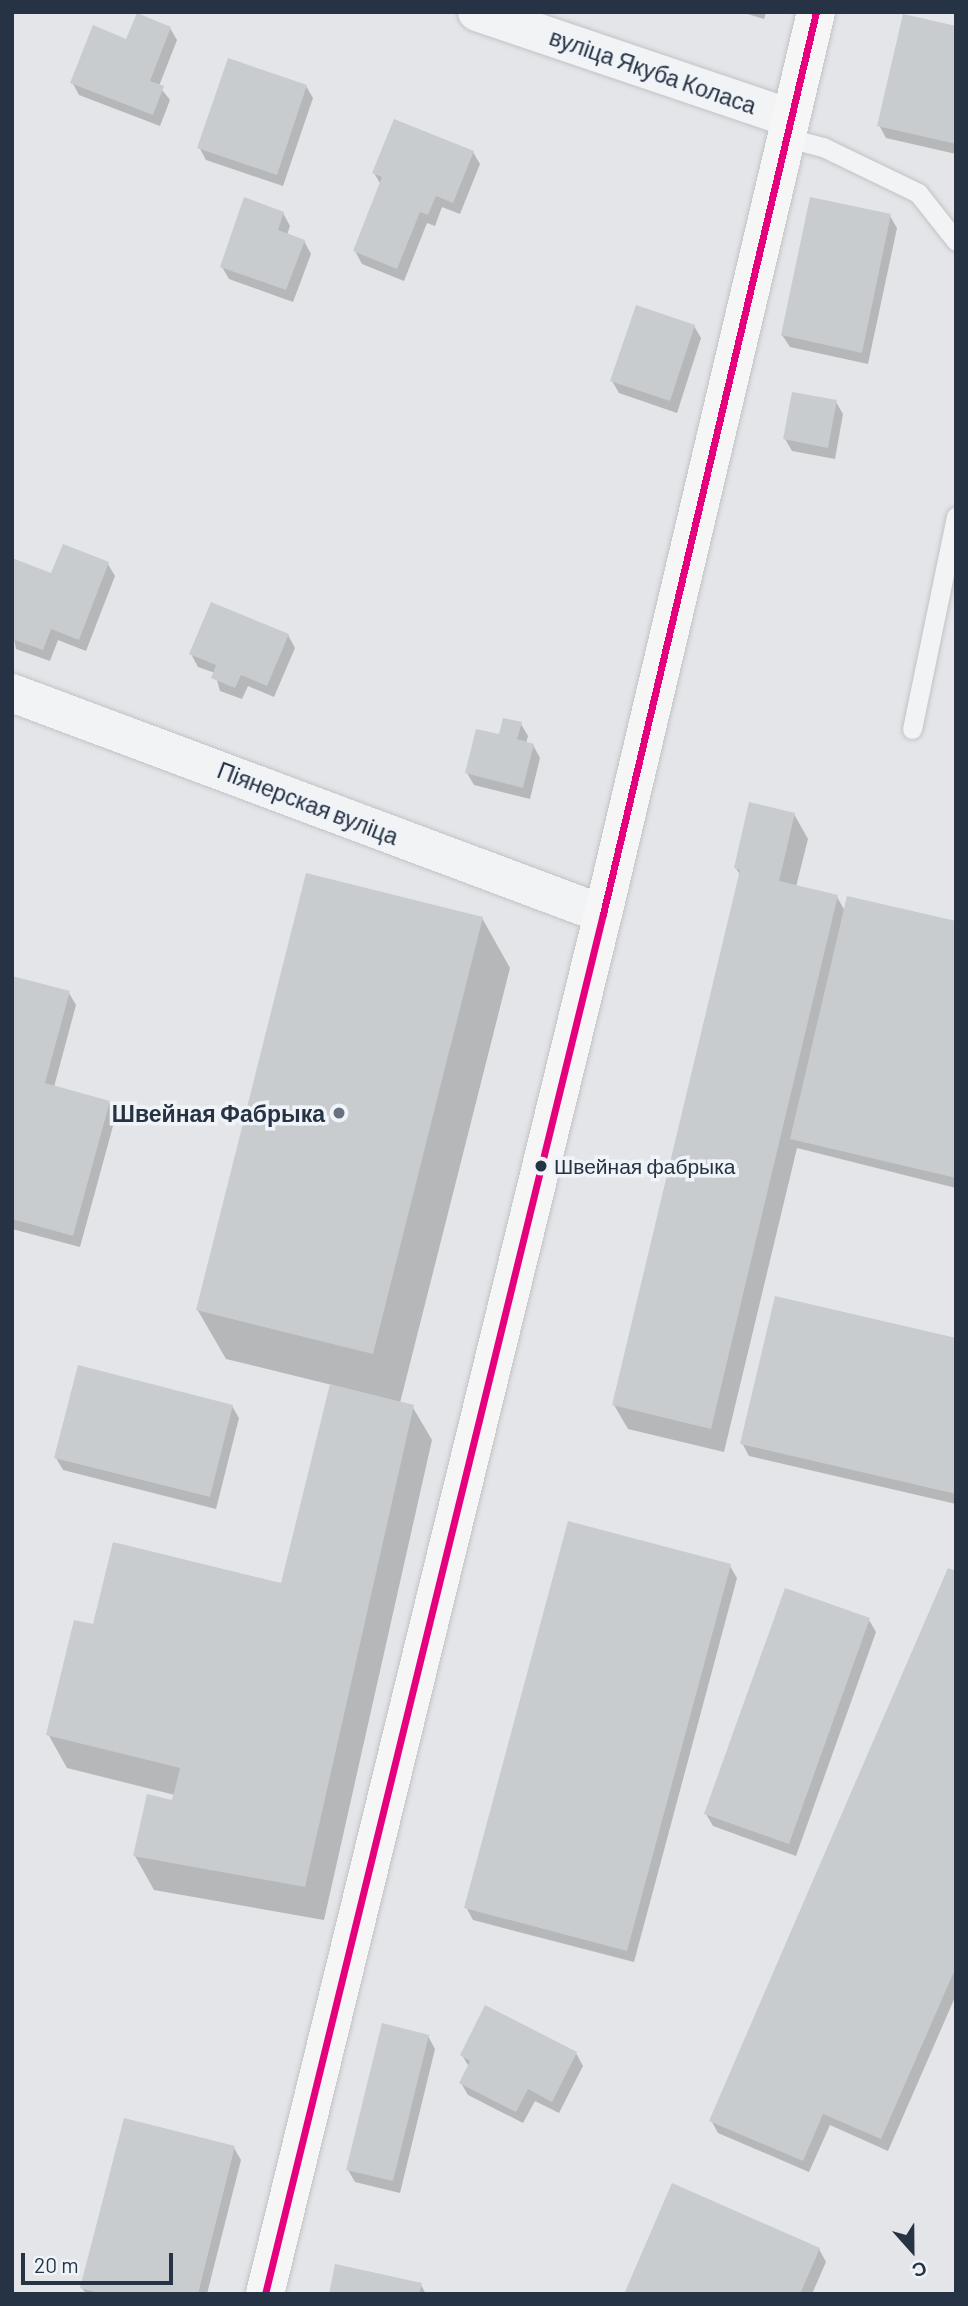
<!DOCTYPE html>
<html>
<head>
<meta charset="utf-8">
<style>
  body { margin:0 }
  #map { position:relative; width:968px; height:2306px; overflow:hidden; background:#e3e5e8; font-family:Barlow,sans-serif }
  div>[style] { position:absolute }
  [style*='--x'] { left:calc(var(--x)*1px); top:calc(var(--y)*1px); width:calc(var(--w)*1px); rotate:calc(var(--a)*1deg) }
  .shadow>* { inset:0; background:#0003 }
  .building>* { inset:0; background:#c8cccf }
  .roads { filter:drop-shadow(0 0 2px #c1c3c6) drop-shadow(0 0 2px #c1c3c6) }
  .lane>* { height:19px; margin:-9.5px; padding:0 9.5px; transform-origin:9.5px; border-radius:9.5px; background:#f2f3f4 }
  .street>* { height:38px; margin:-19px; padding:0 19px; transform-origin:19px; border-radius:19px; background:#f2f3f4 }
  .secondary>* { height:38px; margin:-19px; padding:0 19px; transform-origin:19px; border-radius:19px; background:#f6f6f7 }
  .bus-1>* { height:7px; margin:-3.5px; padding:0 3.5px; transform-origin:3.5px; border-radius:3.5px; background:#e5007d }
  .dots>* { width:19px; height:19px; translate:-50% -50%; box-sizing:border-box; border:4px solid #f0f4f8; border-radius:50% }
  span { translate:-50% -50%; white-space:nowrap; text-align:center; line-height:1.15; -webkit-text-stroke:7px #f0f4f8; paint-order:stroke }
  .bus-label { font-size:21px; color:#263344 }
  .left { translate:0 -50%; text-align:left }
  .street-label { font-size:23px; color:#263344 }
  .poi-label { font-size:23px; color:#263344; font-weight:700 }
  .right { translate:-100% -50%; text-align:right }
  .frame { position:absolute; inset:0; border:14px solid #263344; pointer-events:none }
  .north { position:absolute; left:877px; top:2215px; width:70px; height:70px; -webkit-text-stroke:5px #f0f4f8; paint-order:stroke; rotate:159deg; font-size:19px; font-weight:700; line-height:28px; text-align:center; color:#263344 }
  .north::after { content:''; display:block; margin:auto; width:24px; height:32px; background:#263344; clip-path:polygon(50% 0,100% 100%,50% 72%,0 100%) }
  .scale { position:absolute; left:21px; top:2253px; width:152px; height:32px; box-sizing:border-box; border:4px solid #263344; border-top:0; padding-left:9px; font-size:21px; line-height:24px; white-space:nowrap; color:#263344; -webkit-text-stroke:5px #f0f4f8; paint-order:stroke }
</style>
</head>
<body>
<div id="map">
  <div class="shadow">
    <i style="clip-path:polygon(741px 12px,766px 12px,764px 19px)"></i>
    <i style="clip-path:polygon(170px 28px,177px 40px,159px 86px,170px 100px,160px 126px,79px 95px,72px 82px,127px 41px)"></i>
    <i style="clip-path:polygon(956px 28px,956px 154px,886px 138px,879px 125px)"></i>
    <i style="clip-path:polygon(306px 86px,313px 98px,283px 186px,206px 160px,199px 147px)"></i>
    <i style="clip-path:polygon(473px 152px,480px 164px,460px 214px,442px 207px,435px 226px,427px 223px,404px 281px,362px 264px,355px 251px,381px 185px,374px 173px)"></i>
    <i style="clip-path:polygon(283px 213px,290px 226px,287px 235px,304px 241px,311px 254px,293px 302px,229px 279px,222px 267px)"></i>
    <i style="clip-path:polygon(890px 216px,897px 228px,868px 364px,790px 347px,782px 335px)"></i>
    <i style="clip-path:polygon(694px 326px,701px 338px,677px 413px,619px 393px,612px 381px)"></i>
    <i style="clip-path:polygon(836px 402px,843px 414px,835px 459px,792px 451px,785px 439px)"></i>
    <i style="clip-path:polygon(108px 564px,115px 576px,86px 651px,58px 640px,50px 661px,16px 649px,12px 628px,52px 575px)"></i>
    <i style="clip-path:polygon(288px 635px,295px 648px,274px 697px,248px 686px,242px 699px,220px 691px,215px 673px,198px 667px,191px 654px)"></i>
    <i style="clip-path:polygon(521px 724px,528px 736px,526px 743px,533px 745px,540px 758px,530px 799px,474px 785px,467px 773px,500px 736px)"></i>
    <i style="clip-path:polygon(794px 814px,808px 839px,796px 887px,837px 897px,845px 911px,956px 923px,956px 1188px,797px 1148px,724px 1452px,628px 1429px,614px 1405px,741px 876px,735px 867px)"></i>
    <i style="clip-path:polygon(482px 918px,510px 968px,400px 1403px,412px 1406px,432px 1440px,324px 1920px,154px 1890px,135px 1856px,175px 1795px,67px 1768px,48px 1734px,94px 1626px,282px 1585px,332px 1385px,226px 1359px,197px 1309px)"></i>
    <i style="clip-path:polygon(12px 978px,69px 993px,76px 1005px,54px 1087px,109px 1102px,116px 1115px,80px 1247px,12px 1229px)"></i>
    <i style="clip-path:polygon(956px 1340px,956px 1504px,749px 1456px,742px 1443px)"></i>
    <i style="clip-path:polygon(232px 1406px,239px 1418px,216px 1509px,63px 1470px,56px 1458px)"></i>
    <i style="clip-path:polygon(730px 1566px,737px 1578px,634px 1962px,473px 1920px,466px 1907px)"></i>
    <i style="clip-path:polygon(956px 1573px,956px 1995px,888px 2151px,830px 2125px,809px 2172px,718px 2133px,711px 2120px)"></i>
    <i style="clip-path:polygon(869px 1620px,876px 1632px,796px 1856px,713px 1826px,706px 1814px)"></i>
    <i style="clip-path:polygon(428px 2036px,435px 2049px,400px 2193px,355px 2182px,348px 2170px)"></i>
    <i style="clip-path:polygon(576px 2053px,583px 2066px,559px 2113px,535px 2101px,523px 2123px,468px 2095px,461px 2083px,469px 2067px,462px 2055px)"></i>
    <i style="clip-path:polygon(234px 2148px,241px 2160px,207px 2294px,86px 2294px,82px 2288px)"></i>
    <i style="clip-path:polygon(819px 2249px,826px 2262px,812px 2294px,626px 2294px)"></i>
    <i style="clip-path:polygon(421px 2285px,426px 2294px,331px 2294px)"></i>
  </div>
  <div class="building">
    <i style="clip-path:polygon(137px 13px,171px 27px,150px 81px,164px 86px,153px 115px,70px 83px,93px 25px,126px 39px)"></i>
    <i style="clip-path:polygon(903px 14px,956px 26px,956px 144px,877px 126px)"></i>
    <i style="clip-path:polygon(228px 58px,307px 85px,277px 175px,197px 148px)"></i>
    <i style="clip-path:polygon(394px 119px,474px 151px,453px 203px,436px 196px,428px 215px,420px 212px,397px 269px,353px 251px,382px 177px,372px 173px)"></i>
    <i style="clip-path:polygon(244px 197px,284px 212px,278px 230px,305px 240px,286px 290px,220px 267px)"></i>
    <i style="clip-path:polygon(810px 197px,891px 214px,862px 353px,781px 335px)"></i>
    <i style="clip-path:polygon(636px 305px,695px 325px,670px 401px,610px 381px)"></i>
    <i style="clip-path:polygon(792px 392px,837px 400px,828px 448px,783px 439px)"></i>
    <i style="clip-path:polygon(63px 544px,109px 562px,79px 640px,51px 629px,43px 650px,12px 639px,12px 558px,51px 573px)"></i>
    <i style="clip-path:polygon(211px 602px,289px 634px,267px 686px,241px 675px,235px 688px,211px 678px,216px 665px,189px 654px)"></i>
    <i style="clip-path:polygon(503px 718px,522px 722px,517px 739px,534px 744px,523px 788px,465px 773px,476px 729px,499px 734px)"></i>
    <i style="clip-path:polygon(749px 802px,795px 813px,779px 881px,838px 895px,711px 1429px,612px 1405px,740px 870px,734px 868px)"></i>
    <i style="clip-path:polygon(306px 873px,483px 917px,373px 1354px,196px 1310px)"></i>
    <i style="clip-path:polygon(847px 896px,956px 921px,956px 1178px,790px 1139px)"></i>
    <i style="clip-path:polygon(12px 976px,70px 991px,45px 1083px,110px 1101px,73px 1236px,12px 1219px)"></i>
    <i style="clip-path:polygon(775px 1296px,956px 1338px,956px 1494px,740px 1444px)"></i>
    <i style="clip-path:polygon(78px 1365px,233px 1405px,210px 1497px,54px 1458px)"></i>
    <i style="clip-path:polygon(330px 1384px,414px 1405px,305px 1887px,133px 1856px,147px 1794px,172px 1800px,180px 1768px,46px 1735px,74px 1620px,93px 1624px,113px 1542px,281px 1583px)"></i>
    <i style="clip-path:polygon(568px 1521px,731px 1564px,627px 1951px,464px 1908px)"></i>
    <i style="clip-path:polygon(948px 1568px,956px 1571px,956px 1967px,881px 2139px,823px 2114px,803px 2161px,709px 2121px)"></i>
    <i style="clip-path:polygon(785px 1588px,870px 1618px,789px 1844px,704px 1814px)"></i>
    <i style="clip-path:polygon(485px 2005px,577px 2052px,552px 2102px,528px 2089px,516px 2112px,459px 2083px,470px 2061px,460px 2055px)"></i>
    <i style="clip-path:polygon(382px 2023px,429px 2035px,393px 2181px,346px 2170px)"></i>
    <i style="clip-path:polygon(124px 2118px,235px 2146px,198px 2294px,103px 2294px,80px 2288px)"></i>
    <i style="clip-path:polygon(672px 2183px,820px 2248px,800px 2294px,624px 2294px)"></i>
    <i style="clip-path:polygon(335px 2264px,422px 2283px,419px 2294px,329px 2294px)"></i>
  </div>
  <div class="roads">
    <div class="lane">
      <i style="--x:784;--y:137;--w:40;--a:14.4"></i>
      <i style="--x:823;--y:147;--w:106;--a:25.8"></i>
      <i style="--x:918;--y:193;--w:61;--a:51.6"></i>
      <i style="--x:912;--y:729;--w:217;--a:-78.3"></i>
    </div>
    <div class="street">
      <i style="--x:477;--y:12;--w:328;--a:18.7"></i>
      <i style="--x:12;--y:693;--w:631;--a:20.5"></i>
    </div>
    <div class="secondary">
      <i style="--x:265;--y:2294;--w:1421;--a:-76.24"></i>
      <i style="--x:603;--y:914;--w:927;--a:-76.71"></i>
    </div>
  </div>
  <div class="bus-1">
    <i style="--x:265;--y:2294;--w:1421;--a:-76.24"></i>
    <i style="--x:603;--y:914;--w:927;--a:-76.71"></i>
  </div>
  <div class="dots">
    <i style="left:339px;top:1113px;background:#68717d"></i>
    <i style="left:541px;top:1166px;background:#263344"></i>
  </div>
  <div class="bus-label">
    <span class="left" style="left:554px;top:1166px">Швейная фабрыка</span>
  </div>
  <div class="street-label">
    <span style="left:653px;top:71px;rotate:19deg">вуліца Якуба Коласа</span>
    <span style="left:308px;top:803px;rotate:21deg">Піянерская вуліца</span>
  </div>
  <div class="poi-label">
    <span class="right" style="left:325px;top:1113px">Швейная Фабрыка</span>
  </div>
  <div class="frame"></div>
  <div class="north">С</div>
  <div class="scale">20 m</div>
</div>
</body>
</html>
